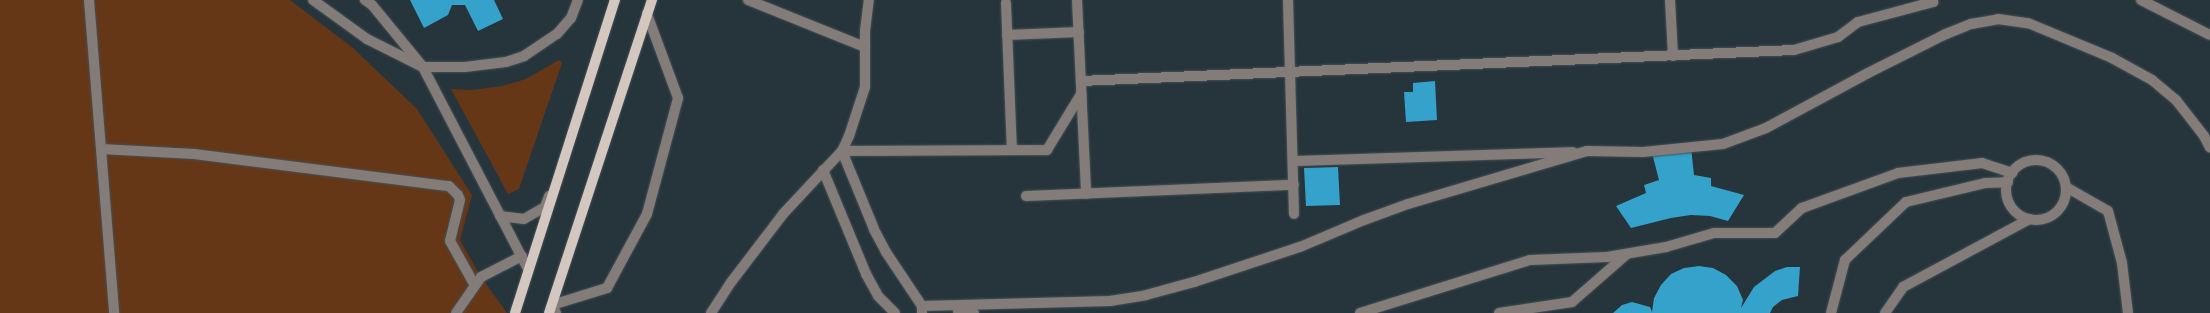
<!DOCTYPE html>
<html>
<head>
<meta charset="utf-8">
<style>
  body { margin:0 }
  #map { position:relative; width:2210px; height:313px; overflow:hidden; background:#26343b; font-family:"Zilla Slab",serif }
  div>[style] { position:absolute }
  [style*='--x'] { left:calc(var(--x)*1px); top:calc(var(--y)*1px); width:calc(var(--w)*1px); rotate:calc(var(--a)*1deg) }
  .green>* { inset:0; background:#663717 }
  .building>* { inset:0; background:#34a2ca }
  .roads { filter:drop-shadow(0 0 1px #445157) drop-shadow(0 0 1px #445157) }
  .minor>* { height:10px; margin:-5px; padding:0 5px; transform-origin:5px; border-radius:5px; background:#837c79 }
  .minor>.ring { margin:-5px; padding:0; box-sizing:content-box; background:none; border:10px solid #837c79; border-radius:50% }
  .major>* { height:10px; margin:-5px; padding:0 5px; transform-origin:5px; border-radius:5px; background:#d4c7bf }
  span { translate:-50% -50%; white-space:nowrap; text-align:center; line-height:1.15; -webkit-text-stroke:4px #1d2a30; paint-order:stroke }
</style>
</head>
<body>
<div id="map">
  <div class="green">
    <i style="clip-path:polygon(0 0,290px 0,353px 48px,417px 109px,472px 195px,460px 240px,481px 277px,507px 313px,0 313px)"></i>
    <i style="clip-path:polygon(559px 60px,562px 63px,519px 189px,508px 194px,451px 89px,472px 90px,502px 86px,526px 79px)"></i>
  </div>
  <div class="building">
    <i style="clip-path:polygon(410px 0,494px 0,503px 19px,478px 31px,465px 5px,452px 5px,448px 15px,424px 28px)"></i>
    <i style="clip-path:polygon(1435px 81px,1437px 120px,1406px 122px,1404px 92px,1413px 92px,1413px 83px)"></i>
    <i style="clip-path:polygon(1691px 147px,1694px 175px,1711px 178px,1711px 186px,1744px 195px,1728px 221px,1710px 216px,1691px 215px,1671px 218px,1631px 228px,1616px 206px,1646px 193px,1644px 185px,1659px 180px,1652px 153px)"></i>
    <i style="clip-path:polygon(1338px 167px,1340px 205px,1306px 206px,1304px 168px)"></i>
    <i style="clip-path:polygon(1699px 266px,1713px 268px,1726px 275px,1737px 286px,1743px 300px,1741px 308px,1754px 287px,1775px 271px,1787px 267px,1800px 267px,1798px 296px,1782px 300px,1773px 307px,1770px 313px,1613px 313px,1622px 305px,1632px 302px,1650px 307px,1652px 312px,1654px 298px,1661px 285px,1671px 274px,1684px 268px)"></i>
  </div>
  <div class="roads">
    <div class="minor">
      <i style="--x:89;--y:0;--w:314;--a:85.4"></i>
      <i style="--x:313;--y:0;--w:67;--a:35.8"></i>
      <i style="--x:367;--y:39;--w:63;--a:26.6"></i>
      <i style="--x:423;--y:67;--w:80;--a:-129.4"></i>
      <i style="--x:372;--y:5;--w:9;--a:-144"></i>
      <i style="--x:748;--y:0;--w:126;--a:21.9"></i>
      <i style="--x:1077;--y:0;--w:194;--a:87.3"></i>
      <i style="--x:1288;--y:0;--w:214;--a:88.4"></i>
      <i style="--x:1670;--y:0;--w:56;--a:86.9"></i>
      <i style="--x:2141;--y:0;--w:77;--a:26.9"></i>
      <i style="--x:1006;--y:3;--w:147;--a:87.7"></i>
      <i style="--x:1007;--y:35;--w:72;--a:-2.4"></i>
      <i style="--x:1081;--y:81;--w:714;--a:-2.49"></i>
      <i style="--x:1794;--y:50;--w:46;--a:-16.5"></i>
      <i style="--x:1838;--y:37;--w:25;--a:-37"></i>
      <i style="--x:1858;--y:22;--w:78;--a:-14.9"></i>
      <i style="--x:1933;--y:2;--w:2;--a:-90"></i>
      <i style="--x:101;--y:149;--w:93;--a:3.1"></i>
      <i style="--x:194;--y:154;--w:257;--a:7.2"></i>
      <i style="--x:449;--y:186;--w:13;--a:45"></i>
      <i style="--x:458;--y:195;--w:5;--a:68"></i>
      <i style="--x:460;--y:200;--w:42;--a:103.7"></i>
      <i style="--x:450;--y:241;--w:49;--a:60.8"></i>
      <i class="ring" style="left:2006px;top:160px;width:50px;height:50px"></i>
      <i style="--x:1293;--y:161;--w:280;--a:-1.8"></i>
      <i style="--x:823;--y:170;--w:113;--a:67.5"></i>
      <i style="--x:866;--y:274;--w:25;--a:61"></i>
      <i style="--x:878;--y:296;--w:24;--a:45"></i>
      <i style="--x:2066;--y:187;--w:48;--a:29.7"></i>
      <i style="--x:2108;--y:211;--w:54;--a:74.9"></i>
      <i style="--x:2122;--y:263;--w:50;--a:83.2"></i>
      <i style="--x:1026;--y:196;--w:268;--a:-2.4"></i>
      <i style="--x:500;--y:216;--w:24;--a:7"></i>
      <i style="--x:524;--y:219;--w:24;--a:-30"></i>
      <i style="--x:545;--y:207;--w:12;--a:-70"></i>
      <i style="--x:528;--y:269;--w:228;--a:-117.5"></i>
      <i style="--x:423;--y:67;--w:42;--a:0"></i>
      <i style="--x:465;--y:67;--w:41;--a:-7"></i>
      <i style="--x:506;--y:62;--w:19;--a:-18"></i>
      <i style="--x:524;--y:56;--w:40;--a:-34"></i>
      <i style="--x:557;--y:34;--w:21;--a:-49"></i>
      <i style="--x:571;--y:18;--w:19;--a:-69"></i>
      <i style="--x:922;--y:306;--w:188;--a:-1.5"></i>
      <i style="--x:1110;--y:301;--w:36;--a:-9"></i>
      <i style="--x:1146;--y:295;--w:50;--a:-15.2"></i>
      <i style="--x:1194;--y:282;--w:112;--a:-18.3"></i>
      <i style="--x:1300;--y:247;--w:69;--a:-22.9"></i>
      <i style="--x:1364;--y:220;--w:47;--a:-20"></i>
      <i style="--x:1408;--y:204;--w:187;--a:-16.5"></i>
      <i style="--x:1587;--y:151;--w:56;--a:1"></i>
      <i style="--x:1643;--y:152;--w:80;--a:-5.7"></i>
      <i style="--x:1723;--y:144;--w:46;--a:-20.4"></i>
      <i style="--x:1766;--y:128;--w:116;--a:-28.3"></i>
      <i style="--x:1868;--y:73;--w:87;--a:-26.6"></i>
      <i style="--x:1946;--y:34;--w:27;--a:-22"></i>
      <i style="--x:1971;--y:24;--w:27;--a:-10"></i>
      <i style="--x:1998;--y:19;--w:30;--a:8"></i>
      <i style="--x:2028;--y:23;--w:91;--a:22.6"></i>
      <i style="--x:2112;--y:58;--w:46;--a:28.8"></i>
      <i style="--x:2152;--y:80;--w:31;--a:40"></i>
      <i style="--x:2176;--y:100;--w:46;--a:52.1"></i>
      <i style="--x:2204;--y:136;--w:13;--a:63"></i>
      <i style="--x:958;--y:311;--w:16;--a:7"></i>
      <i style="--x:456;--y:313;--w:44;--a:-55.2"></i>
      <i style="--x:481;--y:277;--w:46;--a:-27.1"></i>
      <i style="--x:556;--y:313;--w:9;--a:-117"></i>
      <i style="--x:552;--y:305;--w:58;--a:-17.2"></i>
      <i style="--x:607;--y:288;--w:84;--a:-61.6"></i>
      <i style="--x:647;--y:214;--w:120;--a:-75"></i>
      <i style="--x:678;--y:98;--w:90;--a:-110.3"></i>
      <i style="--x:711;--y:313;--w:38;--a:-57"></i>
      <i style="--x:732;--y:281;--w:84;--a:-52.7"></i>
      <i style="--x:783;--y:214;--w:86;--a:-46.9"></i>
      <i style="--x:842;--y:151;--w:17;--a:-65"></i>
      <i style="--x:849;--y:136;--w:52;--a:-71.9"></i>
      <i style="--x:865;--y:87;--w:56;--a:-90"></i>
      <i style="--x:865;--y:31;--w:31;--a:-83"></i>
      <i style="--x:922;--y:313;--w:7;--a:-90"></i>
      <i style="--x:922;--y:306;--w:65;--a:-123.7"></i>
      <i style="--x:886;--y:252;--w:26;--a:-118"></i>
      <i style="--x:874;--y:229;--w:84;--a:-112.3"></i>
      <i style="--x:842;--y:151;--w:205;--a:-0.3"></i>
      <i style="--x:1047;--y:150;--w:66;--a:-58.7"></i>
      <i style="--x:1360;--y:313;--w:178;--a:-17.3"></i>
      <i style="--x:1530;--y:260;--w:77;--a:-2.2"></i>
      <i style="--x:1607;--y:257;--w:60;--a:-9.6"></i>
      <i style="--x:1666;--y:247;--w:50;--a:-16.3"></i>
      <i style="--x:1714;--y:233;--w:61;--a:0"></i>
      <i style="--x:1775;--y:233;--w:37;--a:-43"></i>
      <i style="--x:1802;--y:208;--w:102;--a:-20"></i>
      <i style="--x:1898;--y:173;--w:85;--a:-6.8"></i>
      <i style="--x:1982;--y:163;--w:32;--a:18"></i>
      <i style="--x:1499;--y:313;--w:74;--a:-8.6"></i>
      <i style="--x:1572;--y:302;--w:73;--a:-41.1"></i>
      <i style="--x:1831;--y:313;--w:55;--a:-75.2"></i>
      <i style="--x:1845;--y:260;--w:84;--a:-43.6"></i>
      <i style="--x:1906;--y:202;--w:81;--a:-13.5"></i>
      <i style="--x:1985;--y:183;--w:23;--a:-2"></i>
      <i style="--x:1885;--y:313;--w:32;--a:-55"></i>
      <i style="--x:1903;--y:287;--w:144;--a:-28.2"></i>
    </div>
    <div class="major">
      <i style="--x:515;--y:313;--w:329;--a:-72.3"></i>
      <i style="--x:549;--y:313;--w:330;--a:-71.8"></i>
    </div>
  </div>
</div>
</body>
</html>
